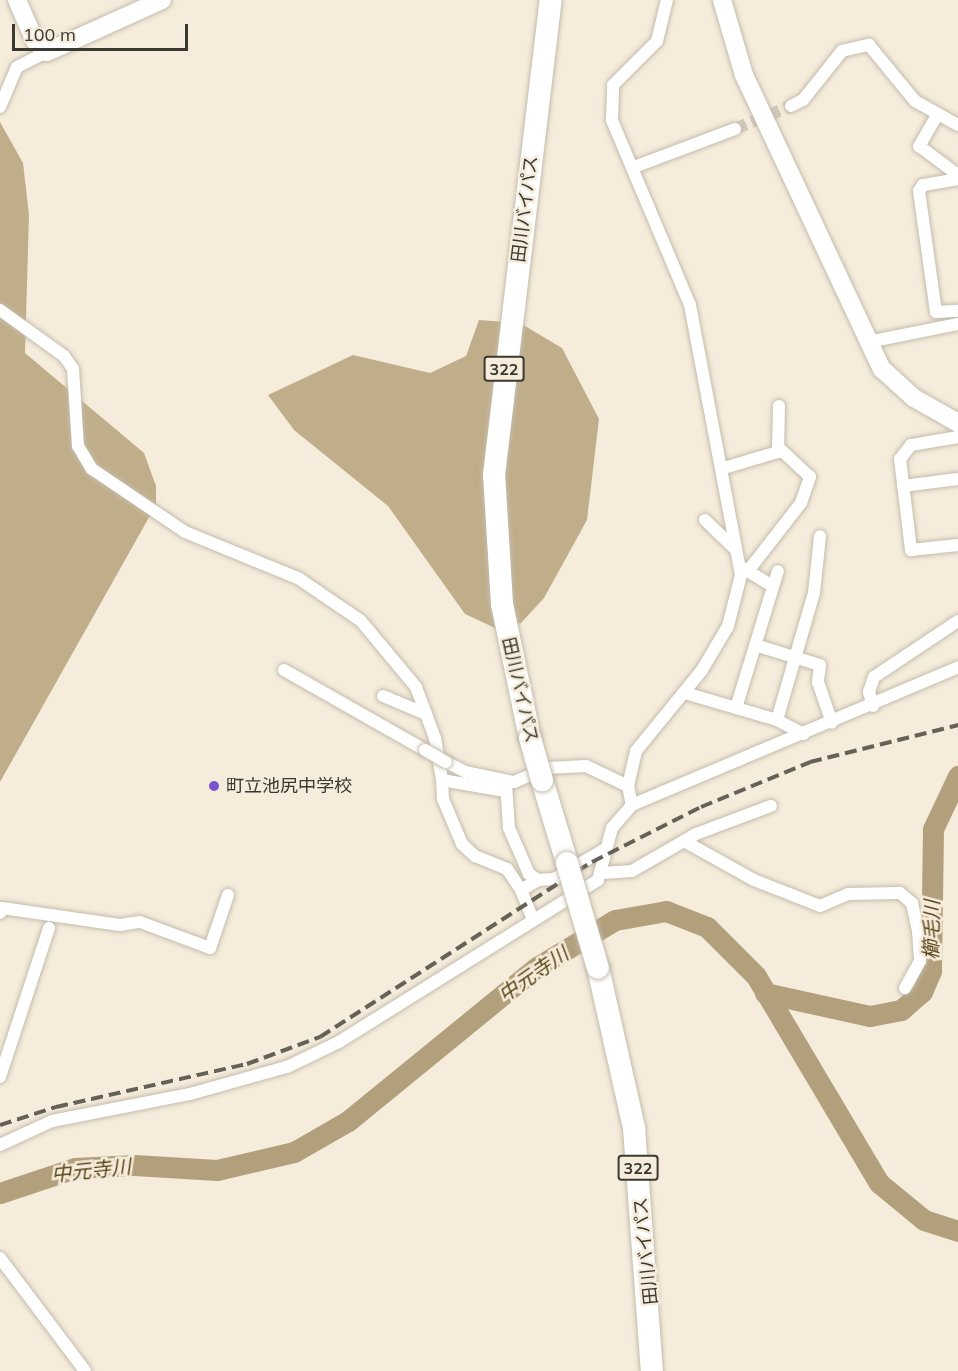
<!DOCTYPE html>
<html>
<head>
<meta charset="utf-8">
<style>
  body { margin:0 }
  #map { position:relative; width:958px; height:1371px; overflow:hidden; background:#f5ecdb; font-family:Mulish,"Noto Sans JP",sans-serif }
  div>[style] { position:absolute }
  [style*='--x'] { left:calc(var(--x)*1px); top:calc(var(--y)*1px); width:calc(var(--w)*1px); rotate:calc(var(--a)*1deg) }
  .forest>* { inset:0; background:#c0ae8a }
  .river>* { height:21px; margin:-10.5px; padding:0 10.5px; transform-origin:10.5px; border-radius:10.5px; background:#b2a07d }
  .street-tunnel>* { height:12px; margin-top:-6px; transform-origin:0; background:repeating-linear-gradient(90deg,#d0c8b9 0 12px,transparent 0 18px) }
  .roads { filter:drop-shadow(0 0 2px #c4bcac) drop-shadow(0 0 2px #c4bcac) }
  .street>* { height:12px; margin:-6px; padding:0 6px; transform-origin:6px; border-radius:6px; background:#fff }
  .secondary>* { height:18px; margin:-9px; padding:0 9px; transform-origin:9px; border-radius:9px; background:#fff }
  .highway>* { height:22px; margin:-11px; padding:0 11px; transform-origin:11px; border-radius:11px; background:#fff }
  .rail>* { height:4px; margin-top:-2px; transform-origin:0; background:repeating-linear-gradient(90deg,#656157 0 12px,transparent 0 18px) }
  .bridges { filter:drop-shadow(0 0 2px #c4bcac) drop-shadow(0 0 2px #c4bcac) }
  .street-bridge>* { height:12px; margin:-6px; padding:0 6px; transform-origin:6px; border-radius:6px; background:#fff }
  .highway-bridge>* { height:22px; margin:-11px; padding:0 11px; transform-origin:11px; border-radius:11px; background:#fff }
  .dots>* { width:16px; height:16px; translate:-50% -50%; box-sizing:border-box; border:3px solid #f5ecdb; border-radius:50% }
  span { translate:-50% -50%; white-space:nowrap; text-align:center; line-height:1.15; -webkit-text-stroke:5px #f5ecdb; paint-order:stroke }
  .shield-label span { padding:2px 4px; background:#f5ecdb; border:2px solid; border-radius:4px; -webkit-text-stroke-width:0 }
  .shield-label { font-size:16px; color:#3b3831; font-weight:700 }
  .street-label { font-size:18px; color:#3b3831 }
  .poi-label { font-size:18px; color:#3b3831 }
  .left { translate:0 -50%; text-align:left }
  .water-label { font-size:20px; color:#574316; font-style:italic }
  .scale { position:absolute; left:12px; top:24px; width:176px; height:27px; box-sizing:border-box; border:3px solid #3b3831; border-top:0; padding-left:8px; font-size:18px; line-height:21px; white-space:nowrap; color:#3b3831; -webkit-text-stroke:4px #f5ecdb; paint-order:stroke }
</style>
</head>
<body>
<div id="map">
  <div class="forest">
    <i style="clip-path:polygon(0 122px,23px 163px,29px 215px,25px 353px,144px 453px,156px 486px,156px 505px,0 782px)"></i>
    <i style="clip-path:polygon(479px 320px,520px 323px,562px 348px,599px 419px,587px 520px,544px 598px,521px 623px,495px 628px,465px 614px,388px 506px,294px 430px,268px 395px,353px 355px,430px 373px,466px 356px)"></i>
  </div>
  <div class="river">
    <i style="--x:765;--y:993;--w:107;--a:12.4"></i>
    <i style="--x:870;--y:1016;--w:32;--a:-11"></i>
    <i style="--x:901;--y:1010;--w:28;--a:-41"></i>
    <i style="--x:922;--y:992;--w:23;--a:-67"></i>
    <i style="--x:931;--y:971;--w:142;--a:-89.2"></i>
    <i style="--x:933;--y:829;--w:59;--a:-64.7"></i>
    <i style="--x:0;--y:1193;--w:79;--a:-18.4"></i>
    <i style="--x:75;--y:1168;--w:59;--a:-2.9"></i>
    <i style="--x:134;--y:1165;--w:83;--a:3.4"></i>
    <i style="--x:217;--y:1170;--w:79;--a:-13.2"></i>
    <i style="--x:294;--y:1152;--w:62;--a:-29.9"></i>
    <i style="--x:348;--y:1121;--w:244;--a:-39.2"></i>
    <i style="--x:537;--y:967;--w:91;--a:-31.1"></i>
    <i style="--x:615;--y:920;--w:52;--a:-10"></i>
    <i style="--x:666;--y:911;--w:44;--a:21.3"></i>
    <i style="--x:707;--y:927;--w:69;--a:45"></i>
    <i style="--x:756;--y:976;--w:241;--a:59.3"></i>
    <i style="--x:879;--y:1183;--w:58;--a:39.4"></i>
    <i style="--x:924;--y:1220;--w:36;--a:18"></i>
  </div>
  <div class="street-tunnel">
    <i style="--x:735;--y:129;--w:61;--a:-22.3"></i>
  </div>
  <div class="roads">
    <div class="street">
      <i style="--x:791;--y:106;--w:13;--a:-27"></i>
      <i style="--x:803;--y:100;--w:63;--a:-51.5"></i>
      <i style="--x:842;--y:51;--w:28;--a:-13"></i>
      <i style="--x:869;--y:45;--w:72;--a:50.6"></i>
      <i style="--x:915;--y:101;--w:49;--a:29.2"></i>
      <i style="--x:0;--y:107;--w:43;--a:-67"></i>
      <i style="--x:17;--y:67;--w:34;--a:-27"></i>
      <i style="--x:936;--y:117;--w:34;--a:120"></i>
      <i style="--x:919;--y:146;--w:49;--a:36.6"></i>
      <i style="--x:634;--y:167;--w:108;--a:-20.6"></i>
      <i style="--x:958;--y:179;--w:36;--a:170"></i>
      <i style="--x:923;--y:185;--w:7;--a:124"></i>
      <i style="--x:919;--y:191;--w:122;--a:82"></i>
      <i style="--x:936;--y:312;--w:22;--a:-3"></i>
      <i style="--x:0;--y:310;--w:79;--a:35.7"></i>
      <i style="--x:64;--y:356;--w:16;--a:55"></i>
      <i style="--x:73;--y:369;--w:77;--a:86.3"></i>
      <i style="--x:78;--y:446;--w:27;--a:59"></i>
      <i style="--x:92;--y:469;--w:112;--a:34.1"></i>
      <i style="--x:185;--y:532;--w:122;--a:22.2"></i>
      <i style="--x:298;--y:578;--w:76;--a:34.3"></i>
      <i style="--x:361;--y:621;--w:86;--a:50.2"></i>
      <i style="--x:416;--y:687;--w:54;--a:69.6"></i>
      <i style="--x:435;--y:738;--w:43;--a:80.5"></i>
      <i style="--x:442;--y:780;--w:64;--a:9.9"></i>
      <i style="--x:868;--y:342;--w:92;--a:-11.3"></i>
      <i style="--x:958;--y:437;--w:48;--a:170.3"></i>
      <i style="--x:911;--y:445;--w:18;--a:128"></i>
      <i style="--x:900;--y:459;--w:92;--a:83.1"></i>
      <i style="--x:911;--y:550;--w:47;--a:-6.1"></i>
      <i style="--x:724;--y:468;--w:56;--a:-16.5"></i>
      <i style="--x:778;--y:452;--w:46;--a:-88.8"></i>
      <i style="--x:903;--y:486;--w:55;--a:-7.3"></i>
      <i style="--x:705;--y:520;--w:42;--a:44"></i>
      <i style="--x:741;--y:567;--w:37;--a:31"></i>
      <i style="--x:748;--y:571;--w:86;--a:-52.1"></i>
      <i style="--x:801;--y:503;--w:28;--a:-71"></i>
      <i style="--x:810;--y:477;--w:44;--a:-136.8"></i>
      <i style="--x:755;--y:645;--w:68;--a:17.1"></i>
      <i style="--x:820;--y:665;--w:17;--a:97"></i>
      <i style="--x:818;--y:682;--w:43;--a:71.1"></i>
      <i style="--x:284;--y:670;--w:162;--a:29.6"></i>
      <i style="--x:685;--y:693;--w:96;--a:16.4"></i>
      <i style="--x:777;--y:720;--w:132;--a:-73.8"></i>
      <i style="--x:814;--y:593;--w:57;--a:-84"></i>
      <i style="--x:383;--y:696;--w:47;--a:22.7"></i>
      <i style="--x:873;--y:706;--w:15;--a:-106"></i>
      <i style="--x:869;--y:692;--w:16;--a:-72"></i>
      <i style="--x:874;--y:677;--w:101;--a:-33.7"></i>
      <i style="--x:736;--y:708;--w:143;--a:-73"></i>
      <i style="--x:777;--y:720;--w:30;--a:28"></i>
      <i style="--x:446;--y:762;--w:22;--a:27"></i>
      <i style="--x:466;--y:772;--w:49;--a:11.8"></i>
      <i style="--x:514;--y:782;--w:36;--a:-23"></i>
      <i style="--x:547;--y:768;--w:39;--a:-3"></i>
      <i style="--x:586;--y:766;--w:47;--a:25.5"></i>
      <i style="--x:442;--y:780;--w:19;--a:87"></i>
      <i style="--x:443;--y:799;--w:49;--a:67.1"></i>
      <i style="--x:462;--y:844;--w:18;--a:43"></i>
      <i style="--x:475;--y:856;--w:35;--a:22"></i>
      <i style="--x:507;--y:869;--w:25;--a:56"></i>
      <i style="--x:521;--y:890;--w:20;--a:-30"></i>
      <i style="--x:506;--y:784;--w:44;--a:86.1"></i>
      <i style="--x:509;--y:828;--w:50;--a:66.5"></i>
      <i style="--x:529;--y:874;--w:11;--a:34"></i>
      <i style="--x:538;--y:880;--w:16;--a:-4"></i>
      <i style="--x:554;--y:879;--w:59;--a:-30.5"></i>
      <i style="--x:632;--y:805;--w:19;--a:-102"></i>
      <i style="--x:628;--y:786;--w:36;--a:-77"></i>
      <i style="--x:636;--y:751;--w:104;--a:-50.8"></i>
      <i style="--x:702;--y:670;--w:51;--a:-59.4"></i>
      <i style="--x:728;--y:626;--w:53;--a:-75.7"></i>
      <i style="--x:741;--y:575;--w:275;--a:-100.7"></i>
      <i style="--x:690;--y:305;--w:201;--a:-112.9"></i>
      <i style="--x:612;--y:120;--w:35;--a:-88"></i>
      <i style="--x:613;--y:85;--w:62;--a:-45"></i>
      <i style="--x:657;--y:41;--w:42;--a:-76.3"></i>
      <i style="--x:684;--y:841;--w:80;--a:29.1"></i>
      <i style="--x:754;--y:880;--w:71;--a:21.5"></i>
      <i style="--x:820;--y:906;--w:30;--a:-23"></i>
      <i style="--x:848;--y:894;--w:52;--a:-1.1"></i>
      <i style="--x:900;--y:893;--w:16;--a:40"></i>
      <i style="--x:912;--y:903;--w:29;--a:78"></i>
      <i style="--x:918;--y:931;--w:30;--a:86"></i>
      <i style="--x:920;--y:961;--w:31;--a:119"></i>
      <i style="--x:602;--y:873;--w:30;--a:-4"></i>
      <i style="--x:632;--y:871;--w:74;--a:-30"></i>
      <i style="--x:696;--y:834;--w:80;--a:-20.5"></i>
      <i style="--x:521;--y:890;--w:32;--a:68"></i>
      <i style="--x:0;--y:913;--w:5;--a:-68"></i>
      <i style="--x:2;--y:908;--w:119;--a:8.2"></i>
      <i style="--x:120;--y:925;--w:20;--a:-9"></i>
      <i style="--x:140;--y:922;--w:75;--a:20.4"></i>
      <i style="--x:210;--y:948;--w:56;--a:-71.2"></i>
      <i style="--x:0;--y:1077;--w:157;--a:-71.8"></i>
      <i style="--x:0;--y:1145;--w:57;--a:-24.8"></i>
      <i style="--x:52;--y:1121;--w:141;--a:-11.1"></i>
      <i style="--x:190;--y:1094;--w:101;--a:-15.6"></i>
      <i style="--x:287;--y:1067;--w:58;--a:-25.7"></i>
      <i style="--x:339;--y:1042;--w:305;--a:-32"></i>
      <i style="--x:598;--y:880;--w:54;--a:-74.9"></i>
      <i style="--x:612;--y:828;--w:30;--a:-49"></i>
      <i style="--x:632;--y:805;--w:354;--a:-22.9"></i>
      <i style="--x:0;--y:1258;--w:141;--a:53"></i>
    </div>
    <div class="secondary">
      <i style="--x:17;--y:0;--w:45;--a:66.3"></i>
      <i style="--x:35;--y:41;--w:16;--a:43"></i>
      <i style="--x:47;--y:52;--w:126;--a:-24.3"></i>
      <i style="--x:722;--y:0;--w:78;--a:73.7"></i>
      <i style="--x:744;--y:75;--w:325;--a:64.9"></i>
      <i style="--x:882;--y:369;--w:43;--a:42.2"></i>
      <i style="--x:914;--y:398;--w:51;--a:29.6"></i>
    </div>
    <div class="highway">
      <i style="--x:530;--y:738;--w:137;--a:-101.8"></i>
      <i style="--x:502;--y:604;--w:129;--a:-93.5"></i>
      <i style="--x:494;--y:475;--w:478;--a:-83.2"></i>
      <i style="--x:542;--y:780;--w:87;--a:73.2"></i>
      <i style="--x:598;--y:968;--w:164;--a:77.3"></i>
      <i style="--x:634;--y:1128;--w:244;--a:85.8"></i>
    </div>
  </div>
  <div class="rail">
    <i style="--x:0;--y:1125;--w:59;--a:-17.8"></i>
    <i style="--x:56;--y:1107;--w:196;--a:-12.7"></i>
    <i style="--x:247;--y:1064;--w:78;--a:-20.3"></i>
    <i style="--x:320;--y:1037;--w:323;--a:-32.8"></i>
    <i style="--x:592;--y:862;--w:122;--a:-26.8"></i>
    <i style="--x:701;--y:807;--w:118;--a:-22.4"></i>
    <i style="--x:810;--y:762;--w:153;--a:-14"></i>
  </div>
  <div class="bridges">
    <div class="street-bridge">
      <i style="--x:425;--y:750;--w:24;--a:30"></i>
    </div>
    <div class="highway-bridge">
      <i style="--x:530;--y:738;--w:44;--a:74.1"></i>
      <i style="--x:567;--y:863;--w:109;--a:73.6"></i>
    </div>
  </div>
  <div class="dots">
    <i style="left:214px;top:786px;background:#7a54cd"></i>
  </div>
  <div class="shield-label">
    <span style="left:504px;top:369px">322</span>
    <span style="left:638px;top:1168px">322</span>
  </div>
  <div class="street-label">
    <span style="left:525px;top:209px;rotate:-83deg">田川バイパス</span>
    <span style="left:520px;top:690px;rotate:77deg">田川バイパス</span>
    <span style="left:646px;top:1251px;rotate:-96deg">田川バイパス</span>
  </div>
  <div class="poi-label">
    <span class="left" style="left:226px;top:786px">町立池尻中学校</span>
  </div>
  <div class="water-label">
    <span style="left:931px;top:930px;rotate:-89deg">櫛毛川</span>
    <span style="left:533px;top:974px;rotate:-35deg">中元寺川</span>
    <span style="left:91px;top:1170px;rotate:-6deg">中元寺川</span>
  </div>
  <div class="scale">100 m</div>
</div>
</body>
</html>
